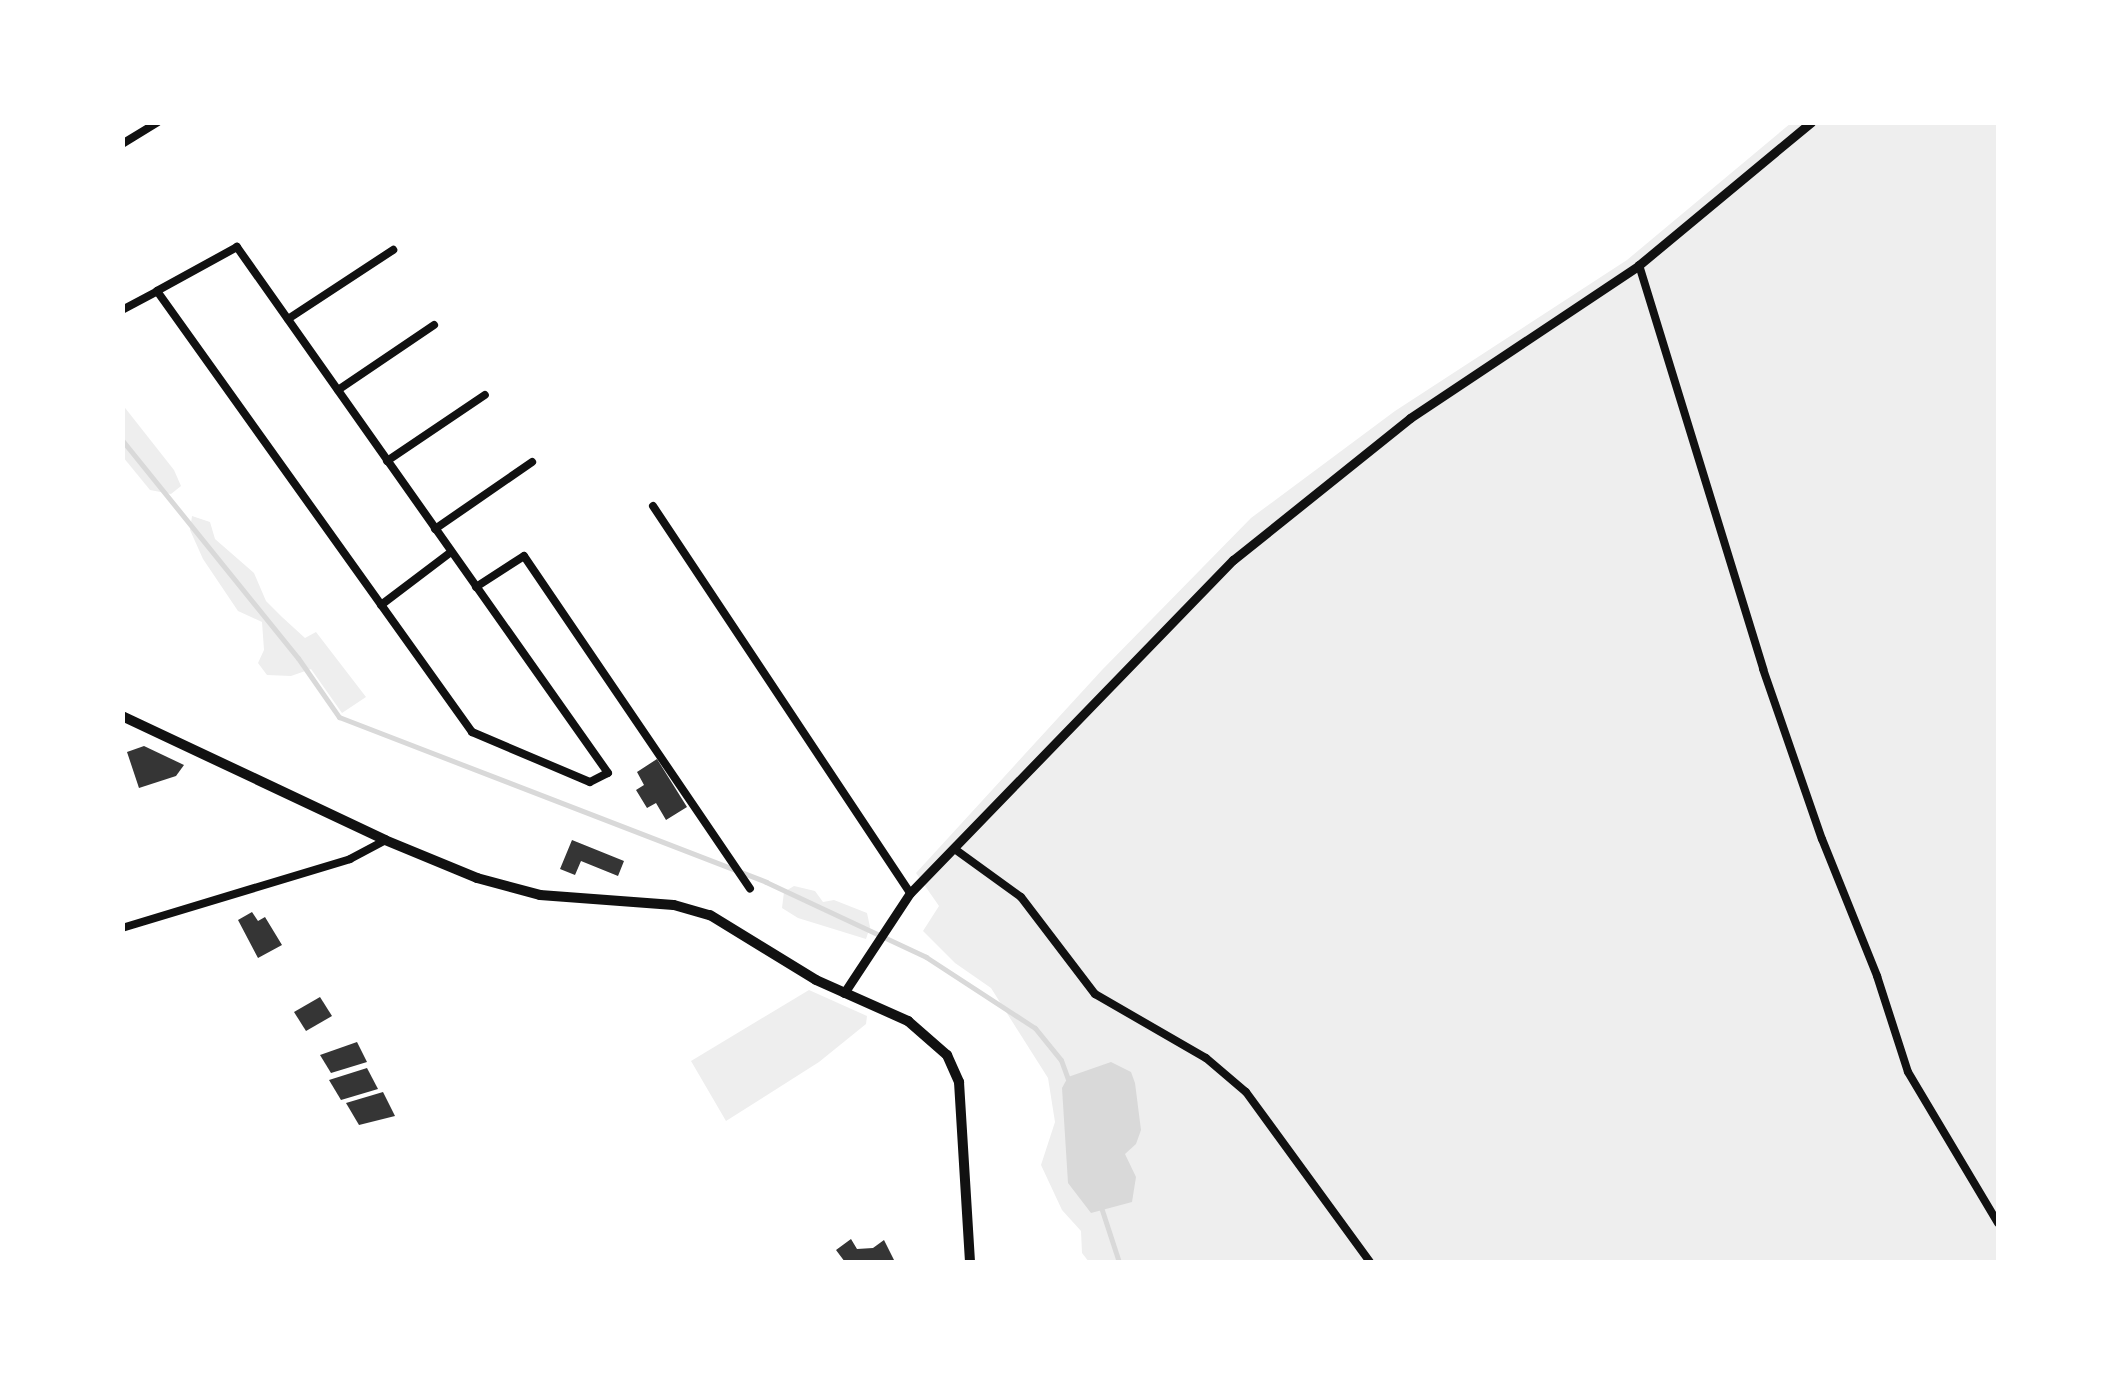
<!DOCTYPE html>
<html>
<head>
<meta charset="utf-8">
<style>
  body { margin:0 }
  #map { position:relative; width:2121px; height:1385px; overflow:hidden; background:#fff; font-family:Manrope,sans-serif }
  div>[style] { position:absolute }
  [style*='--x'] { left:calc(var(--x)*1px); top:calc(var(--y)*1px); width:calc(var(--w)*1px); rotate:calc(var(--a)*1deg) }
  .green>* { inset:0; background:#eee }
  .water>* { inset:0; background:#d9d9d9 }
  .stream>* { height:5px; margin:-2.5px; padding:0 2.5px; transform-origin:2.5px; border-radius:2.5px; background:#d9d9d9 }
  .building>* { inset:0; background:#353535 }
  .minor>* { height:8px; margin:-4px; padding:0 4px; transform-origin:4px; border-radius:4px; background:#111 }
  .tertiary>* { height:9px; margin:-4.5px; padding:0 4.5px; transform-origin:4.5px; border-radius:4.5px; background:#111 }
  .secondary>* { height:10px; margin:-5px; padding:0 5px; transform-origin:5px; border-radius:5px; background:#111 }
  span { translate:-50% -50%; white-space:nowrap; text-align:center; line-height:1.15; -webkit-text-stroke:10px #fff; paint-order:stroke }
  .frame { position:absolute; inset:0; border:125px solid #fff; pointer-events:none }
</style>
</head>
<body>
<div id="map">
  <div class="green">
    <i style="clip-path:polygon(1791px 123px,1998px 123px,1998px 1262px,1089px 1262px,1082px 1253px,1081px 1231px,1062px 1210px,1041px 1165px,1055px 1122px,1048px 1078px,991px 988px,955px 963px,923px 931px,939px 906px,916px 873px,1102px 670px,1251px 518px,1395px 411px,1627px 260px)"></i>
    <i style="clip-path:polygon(122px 404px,174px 470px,181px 486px,171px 494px,150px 490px,123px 457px)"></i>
    <i style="clip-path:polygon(192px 516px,210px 522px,215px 539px,254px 573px,266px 601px,282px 617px,305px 638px,316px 632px,366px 697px,342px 713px,311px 669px,291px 676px,267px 675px,258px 663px,264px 650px,262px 622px,238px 611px,203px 559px,190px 530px)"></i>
    <i style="clip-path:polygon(794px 886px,815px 891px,823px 902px,834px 900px,867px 913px,870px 927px,866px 939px,798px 918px,782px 908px,784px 892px)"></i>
    <i style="clip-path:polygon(809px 990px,867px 1016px,866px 1024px,819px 1062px,726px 1121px,691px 1061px)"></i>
  </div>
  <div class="water">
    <i style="clip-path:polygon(1111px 1062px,1131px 1072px,1135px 1083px,1141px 1130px,1136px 1144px,1125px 1154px,1136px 1177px,1132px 1202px,1091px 1213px,1068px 1183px,1062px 1088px,1068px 1077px)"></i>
  </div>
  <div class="stream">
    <i style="--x:122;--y:440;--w:280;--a:51.1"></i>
    <i style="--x:298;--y:658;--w:72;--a:55.2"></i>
    <i style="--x:339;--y:717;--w:458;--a:21.1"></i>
    <i style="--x:766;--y:882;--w:177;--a:25.1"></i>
    <i style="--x:926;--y:957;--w:130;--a:33.1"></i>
    <i style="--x:1035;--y:1028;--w:41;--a:50.9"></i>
    <i style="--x:1061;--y:1060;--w:23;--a:70"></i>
    <i style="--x:1100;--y:1204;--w:61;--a:71.9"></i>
  </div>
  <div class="building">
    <i style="clip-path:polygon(144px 746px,184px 765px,176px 776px,139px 788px,127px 752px)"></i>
    <i style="clip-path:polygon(657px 759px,687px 807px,666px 820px,656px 803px,647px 808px,636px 790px,644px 785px,637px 772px)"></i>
    <i style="clip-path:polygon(572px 840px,624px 861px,618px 876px,581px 861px,575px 875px,560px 869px)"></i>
    <i style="clip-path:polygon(252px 912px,258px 921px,265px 917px,282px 945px,258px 958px,238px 920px)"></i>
    <i style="clip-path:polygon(320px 997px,332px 1016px,306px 1031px,294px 1012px)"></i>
    <i style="clip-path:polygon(357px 1042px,367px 1062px,331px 1073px,320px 1055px)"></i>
    <i style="clip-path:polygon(367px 1068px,378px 1089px,341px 1100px,329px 1080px)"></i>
    <i style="clip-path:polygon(383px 1092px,395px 1116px,359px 1125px,346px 1103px)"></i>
    <i style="clip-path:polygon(851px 1239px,857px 1249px,873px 1248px,884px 1240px,894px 1260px,845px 1262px,836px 1250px)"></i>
  </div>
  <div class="minor">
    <i style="--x:122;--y:144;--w:42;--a:-31.4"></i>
    <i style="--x:1639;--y:265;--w:423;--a:72.9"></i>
    <i style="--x:1763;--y:669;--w:180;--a:70.9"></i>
    <i style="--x:1822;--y:839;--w:148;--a:68.1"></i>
    <i style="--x:1877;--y:976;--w:101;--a:72.1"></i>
    <i style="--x:1908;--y:1072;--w:176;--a:59.2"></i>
    <i style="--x:122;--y:310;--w:40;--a:-28"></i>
    <i style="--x:157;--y:291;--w:542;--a:54.46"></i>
    <i style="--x:472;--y:732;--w:128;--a:23"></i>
    <i style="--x:590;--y:782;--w:20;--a:-27"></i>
    <i style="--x:608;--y:773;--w:644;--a:-125.2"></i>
    <i style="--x:237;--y:247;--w:91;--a:151.2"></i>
    <i style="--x:288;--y:319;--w:126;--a:-33.3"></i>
    <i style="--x:338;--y:390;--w:116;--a:-34.1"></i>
    <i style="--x:387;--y:461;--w:118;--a:-34"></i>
    <i style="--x:653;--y:506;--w:465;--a:56.4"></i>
    <i style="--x:435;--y:529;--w:118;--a:-34.6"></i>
    <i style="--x:476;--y:587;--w:57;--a:-32.9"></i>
    <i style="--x:524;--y:556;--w:402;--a:55.8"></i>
    <i style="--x:381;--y:605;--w:88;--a:-37.1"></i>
    <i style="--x:956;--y:850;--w:80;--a:35.9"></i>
    <i style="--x:1021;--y:897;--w:122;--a:52.7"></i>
    <i style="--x:1095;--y:994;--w:128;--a:30"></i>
    <i style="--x:1206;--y:1058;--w:52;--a:40.4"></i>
    <i style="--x:1246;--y:1092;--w:210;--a:53.9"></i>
    <i style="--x:122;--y:928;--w:238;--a:-16.8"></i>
    <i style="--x:350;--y:859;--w:40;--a:-28"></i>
  </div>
  <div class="tertiary">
    <i style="--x:844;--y:993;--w:120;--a:-56.6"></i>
    <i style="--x:910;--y:893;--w:464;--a:-45.9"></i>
    <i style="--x:1233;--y:560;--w:227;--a:-38.7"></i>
    <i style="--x:1410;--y:418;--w:275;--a:-33.7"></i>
    <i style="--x:1639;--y:265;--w:224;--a:-39.7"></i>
  </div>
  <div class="secondary">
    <i style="--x:122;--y:716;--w:291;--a:25.2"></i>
    <i style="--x:385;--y:840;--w:100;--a:22.4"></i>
    <i style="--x:477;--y:878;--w:65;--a:15.1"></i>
    <i style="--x:540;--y:895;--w:134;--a:4.3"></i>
    <i style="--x:674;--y:905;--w:37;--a:16"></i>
    <i style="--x:710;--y:915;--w:124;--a:31.5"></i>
    <i style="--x:816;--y:980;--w:101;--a:24"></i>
    <i style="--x:908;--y:1021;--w:52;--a:41.1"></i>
    <i style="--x:947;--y:1055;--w:30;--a:66"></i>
    <i style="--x:959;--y:1082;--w:180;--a:86.5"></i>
  </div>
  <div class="frame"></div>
</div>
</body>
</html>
